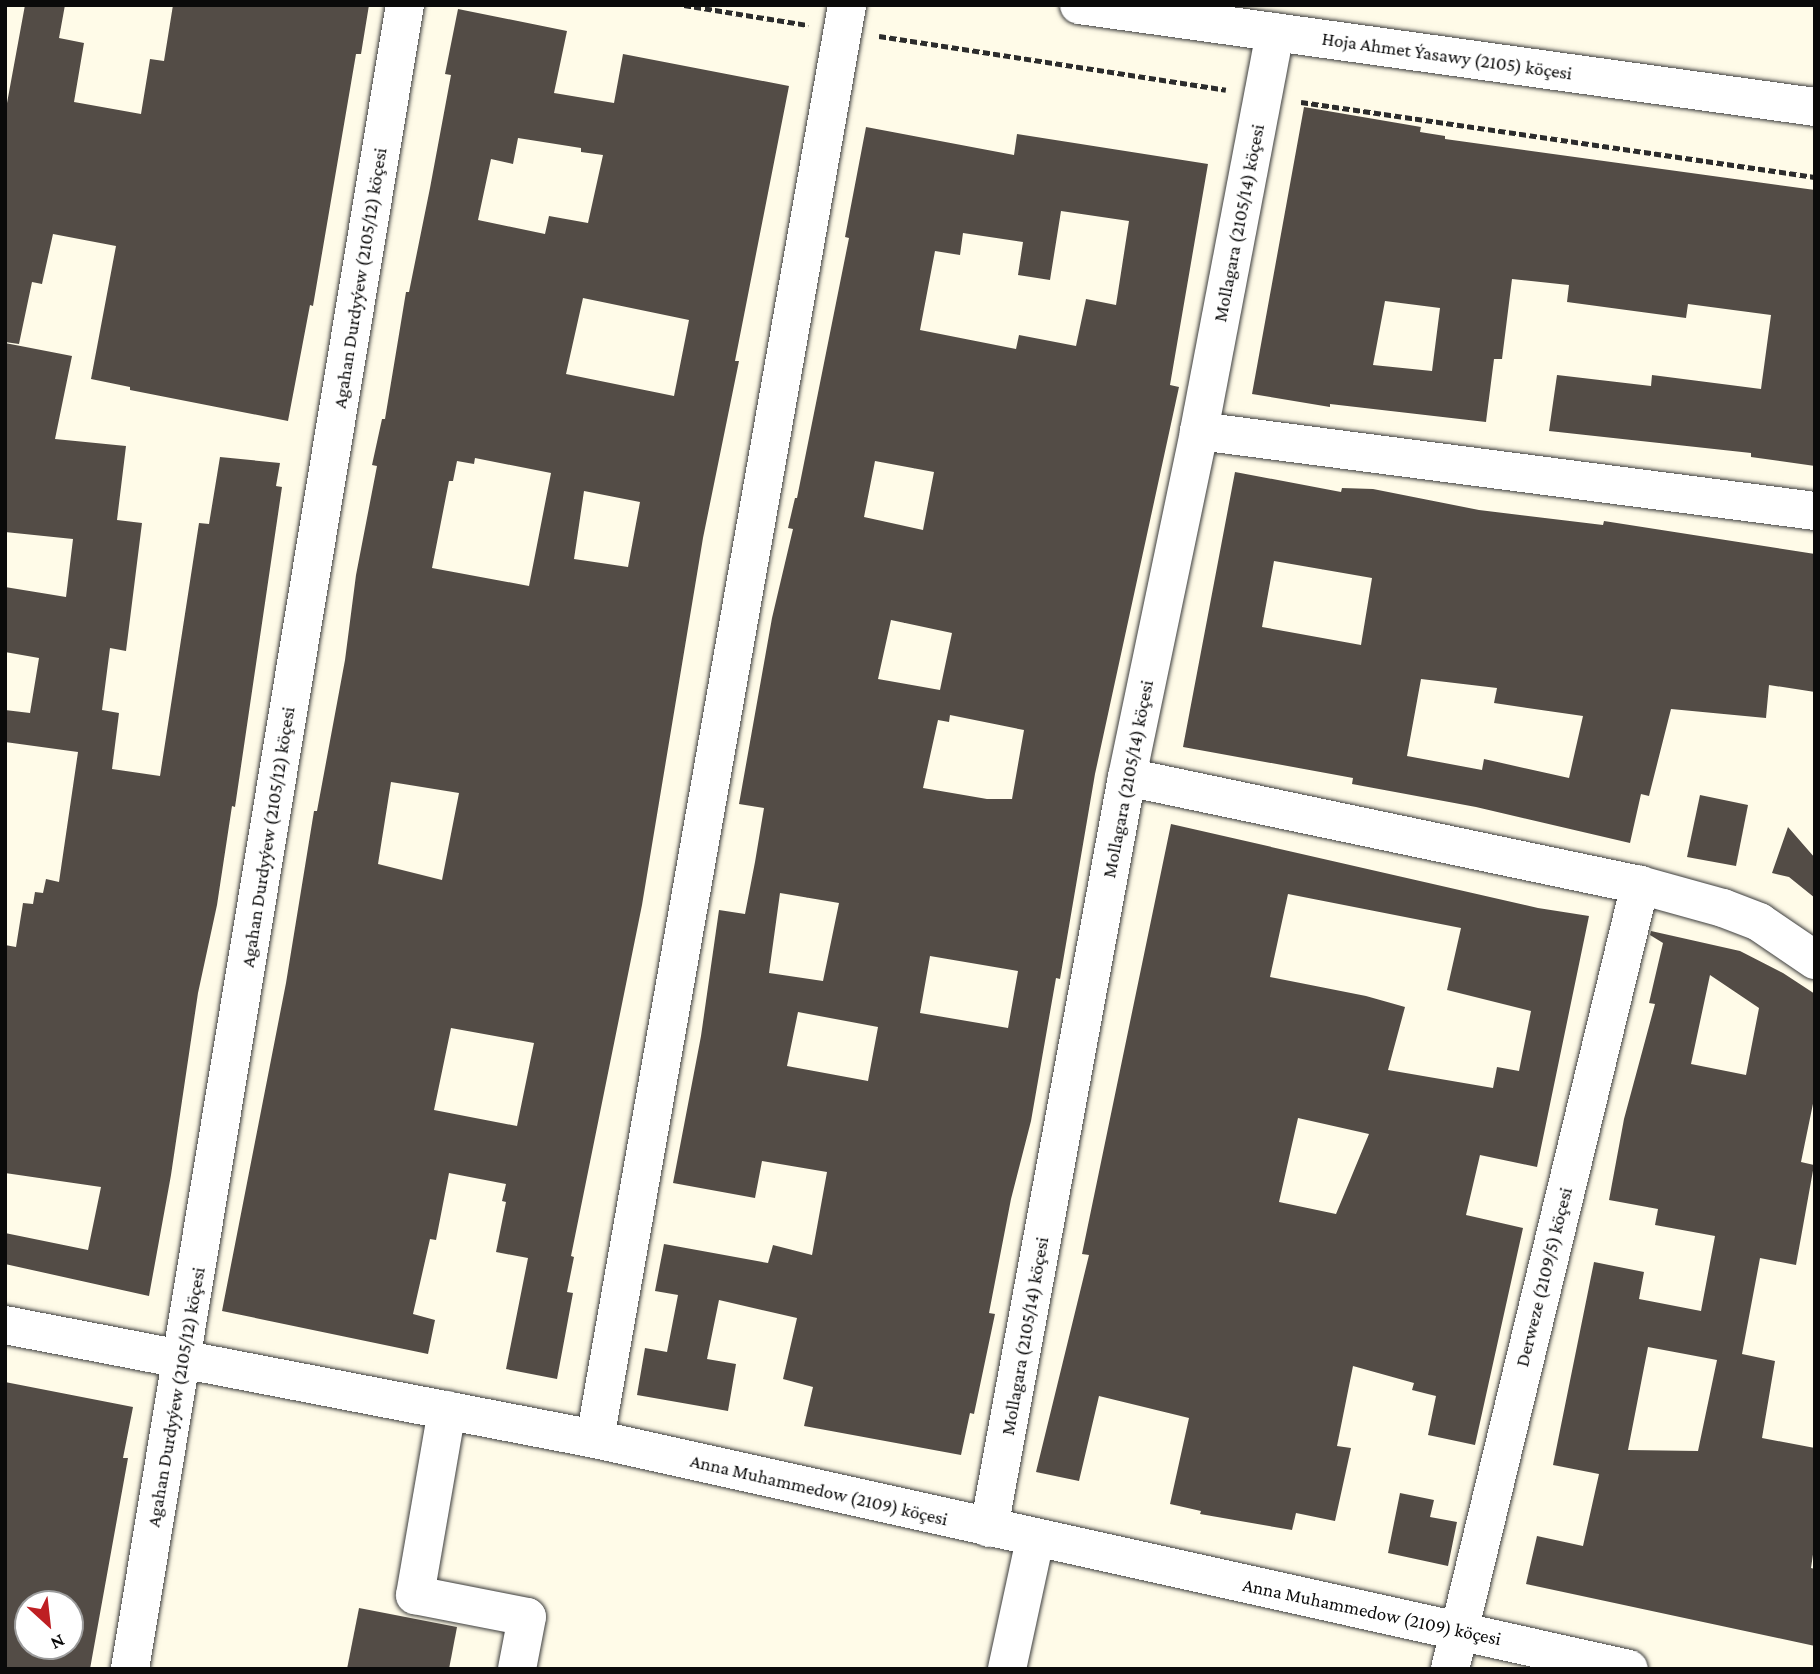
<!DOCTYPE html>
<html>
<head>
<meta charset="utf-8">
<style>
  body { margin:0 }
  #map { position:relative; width:1820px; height:1674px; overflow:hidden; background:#fffbe8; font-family:"Crimson Pro",serif }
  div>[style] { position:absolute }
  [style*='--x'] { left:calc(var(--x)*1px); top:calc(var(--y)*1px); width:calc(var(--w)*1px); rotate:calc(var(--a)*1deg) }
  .building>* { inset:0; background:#534c46 }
  .path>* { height:4.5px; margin-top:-2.25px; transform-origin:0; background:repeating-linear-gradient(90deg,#2c2c2c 0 7px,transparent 0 10.5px) }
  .roads { filter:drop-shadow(0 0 2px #3d3d3d) drop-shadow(0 0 2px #3d3d3d) }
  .minor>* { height:38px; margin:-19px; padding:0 19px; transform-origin:19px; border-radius:19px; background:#fff }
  span { translate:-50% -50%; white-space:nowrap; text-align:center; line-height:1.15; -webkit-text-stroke:7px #fff; paint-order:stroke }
  .street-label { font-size:19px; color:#0a0a0a }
  .frame { position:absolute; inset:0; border:7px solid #0a0a0a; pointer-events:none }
  .north { position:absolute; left:14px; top:1590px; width:70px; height:70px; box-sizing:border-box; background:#fff; border:2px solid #9d9d9d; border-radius:50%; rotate:153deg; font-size:19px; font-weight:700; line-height:28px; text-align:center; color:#0a0a0a }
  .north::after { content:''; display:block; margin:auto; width:24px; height:32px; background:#be1f23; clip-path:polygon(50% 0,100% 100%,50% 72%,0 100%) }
</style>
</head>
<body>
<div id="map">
  <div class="building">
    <i style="clip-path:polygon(25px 5px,65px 5px,59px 38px,84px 43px,74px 102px,141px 114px,150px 59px,164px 61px,173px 5px,369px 5px,361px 54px,356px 54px,313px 306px,310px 305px,288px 421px,130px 390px,130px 387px,91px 379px,116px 246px,53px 234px,42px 284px,32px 282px,19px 344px,5px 342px,5px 114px)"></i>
    <i style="clip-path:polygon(evenodd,458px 9px,567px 31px,554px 93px,614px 103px,623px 54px,789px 86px,735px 361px,739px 361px,703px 538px,642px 905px,571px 1256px,574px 1257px,567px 1292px,573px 1293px,557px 1379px,506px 1369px,528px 1258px,496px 1252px,506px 1202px,502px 1201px,506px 1184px,449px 1173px,436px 1240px,430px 1239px,413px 1314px,435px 1320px,428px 1354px,222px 1311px,286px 983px,314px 811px,317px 811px,345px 660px,356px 575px,377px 466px,372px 465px,382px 419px,385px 419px,406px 292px,409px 292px,430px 188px,451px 75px,445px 74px,458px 9px,518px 138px,581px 148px,581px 152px,603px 155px,588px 223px,549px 216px,545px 234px,478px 220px,491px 159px,513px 164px,518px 138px,458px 9px,583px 298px,689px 320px,674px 396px,566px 374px,583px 298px,458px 9px,475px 458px,551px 473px,529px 586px,432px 568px,449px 481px,453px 481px,457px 461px,474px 464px,475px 458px,458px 9px,584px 491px,640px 502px,628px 567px,574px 559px,584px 491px,458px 9px,391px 782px,459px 793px,442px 880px,378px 864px,391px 782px,458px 9px,451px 1028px,534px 1043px,517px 1126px,434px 1110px,451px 1028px)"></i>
    <i style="clip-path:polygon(evenodd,1304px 107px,1421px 127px,1420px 132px,1445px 136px,1445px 139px,1815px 190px,1815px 466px,1751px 457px,1751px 453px,1549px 431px,1557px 375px,1651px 386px,1652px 375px,1761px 389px,1771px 315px,1688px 304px,1686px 318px,1567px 302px,1569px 285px,1512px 279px,1502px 359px,1494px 359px,1486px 422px,1330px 404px,1330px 407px,1252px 394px,1304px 107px,1385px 301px,1440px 308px,1432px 371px,1373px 365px,1385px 301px)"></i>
    <i style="clip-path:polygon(evenodd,866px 127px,1014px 155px,1017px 134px,1208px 164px,1170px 385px,1179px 387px,1095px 774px,1060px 979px,1056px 978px,1031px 1121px,1011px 1199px,989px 1313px,995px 1314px,974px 1414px,970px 1413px,961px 1455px,804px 1426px,813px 1387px,783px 1379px,797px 1318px,719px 1300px,707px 1359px,736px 1364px,728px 1411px,637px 1395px,645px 1348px,667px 1352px,678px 1295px,655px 1291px,664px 1244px,768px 1263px,773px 1245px,812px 1255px,827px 1172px,762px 1161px,755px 1198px,673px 1183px,701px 1036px,719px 910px,745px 914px,755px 862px,764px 808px,739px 804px,772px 618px,793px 529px,788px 528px,795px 498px,797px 498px,849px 238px,845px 237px,866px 127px,1061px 211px,1129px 221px,1116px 305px,1086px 299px,1076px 346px,1019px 335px,1016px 349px,920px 330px,935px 251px,960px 255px,963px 233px,1023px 242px,1018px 275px,1050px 280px,1061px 211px,866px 127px,875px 461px,934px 472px,923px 530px,864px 517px,875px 461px,866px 127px,891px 620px,952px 633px,940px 690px,878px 679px,891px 620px,866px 127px,950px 715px,1024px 730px,1012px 799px,987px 799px,923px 788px,938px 720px,949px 722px,950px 715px,866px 127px,780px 893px,839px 903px,823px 981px,769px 973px,780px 893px,866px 127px,930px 956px,1018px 971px,1008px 1028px,920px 1013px,930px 956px,866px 127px,798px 1012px,878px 1027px,868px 1081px,787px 1066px,798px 1012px)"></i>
    <i style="clip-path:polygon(5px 343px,72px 356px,55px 439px,126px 446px,117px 520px,142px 523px,126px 651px,110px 648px,102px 710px,119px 713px,112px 769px,160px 776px,199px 523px,209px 524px,220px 457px,280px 463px,276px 486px,282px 487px,235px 807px,232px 806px,217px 905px,198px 993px,171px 1175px,149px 1296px,5px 1264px,5px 1233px,88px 1250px,101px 1187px,5px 1173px,5px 945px,16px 947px,23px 903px,33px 904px,35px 892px,43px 893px,46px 879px,59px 882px,78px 752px,5px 742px,5px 710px,30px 713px,39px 658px,5px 652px,5px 587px,66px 597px,73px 539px,5px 532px)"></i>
    <i style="clip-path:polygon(evenodd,1235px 472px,1341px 492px,1342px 488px,1373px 489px,1479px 510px,1603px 525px,1604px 521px,1815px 554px,1815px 692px,1769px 685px,1766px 718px,1671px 709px,1649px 796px,1641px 794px,1630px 843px,1476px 807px,1352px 784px,1353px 778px,1183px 747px,1235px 472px,1274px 561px,1372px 578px,1361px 645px,1262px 627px,1274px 561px,1235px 472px,1421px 679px,1497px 688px,1494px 703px,1583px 716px,1569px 778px,1484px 759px,1482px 770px,1407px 756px,1421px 679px)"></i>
    <i style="clip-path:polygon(1700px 795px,1748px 805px,1736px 866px,1687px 857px)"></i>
    <i style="clip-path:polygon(evenodd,1171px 824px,1538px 908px,1589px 916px,1537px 1167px,1480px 1155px,1466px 1215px,1523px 1228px,1475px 1445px,1428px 1435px,1436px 1396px,1412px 1390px,1414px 1383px,1353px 1366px,1337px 1446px,1351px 1448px,1335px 1521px,1296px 1513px,1292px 1530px,1200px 1514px,1201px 1511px,1170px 1504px,1189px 1418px,1099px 1396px,1079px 1481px,1036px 1472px,1089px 1255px,1082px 1254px,1171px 824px,1288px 894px,1461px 928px,1447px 990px,1531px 1011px,1519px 1071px,1497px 1067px,1493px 1088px,1388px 1070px,1405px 1007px,1366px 996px,1270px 977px,1288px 894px,1171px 824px,1298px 1118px,1369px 1134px,1336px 1214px,1279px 1202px,1298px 1118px)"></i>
    <i style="clip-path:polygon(1788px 827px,1815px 858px,1815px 898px,1789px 877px,1772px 873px)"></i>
    <i style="clip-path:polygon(evenodd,1651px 931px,1740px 951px,1783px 973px,1815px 994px,1815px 1094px,1801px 1162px,1814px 1165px,1796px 1265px,1760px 1258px,1742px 1354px,1775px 1361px,1762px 1438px,1815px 1448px,1815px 1541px,1811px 1568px,1815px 1569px,1815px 1646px,1526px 1584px,1537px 1536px,1583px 1546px,1599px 1474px,1553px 1465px,1594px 1262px,1644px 1272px,1639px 1299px,1701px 1311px,1715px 1236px,1655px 1225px,1658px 1209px,1609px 1200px,1624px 1119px,1655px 1004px,1649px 1003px,1663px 943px,1650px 935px,1651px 931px,1710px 975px,1759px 1008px,1746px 1075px,1691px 1064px,1710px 975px,1651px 931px,1648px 1347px,1717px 1360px,1698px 1451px,1628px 1450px,1648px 1347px)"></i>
    <i style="clip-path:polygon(evenodd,5px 1382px,133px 1407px,123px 1458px,128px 1458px,90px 1669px,5px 1669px,5px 1382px,28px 1604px,70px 1604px,70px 1646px,28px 1646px,28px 1604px)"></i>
    <i style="clip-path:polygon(1400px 1493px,1434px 1500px,1430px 1517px,1457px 1522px,1448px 1566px,1388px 1553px)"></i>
    <i style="clip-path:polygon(359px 1608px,457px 1627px,449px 1669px,347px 1669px)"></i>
  </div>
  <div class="path">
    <i style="--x:684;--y:5;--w:126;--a:9.2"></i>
    <i style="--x:879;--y:36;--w:351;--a:8.8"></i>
    <i style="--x:1301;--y:102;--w:519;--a:8.3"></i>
  </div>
  <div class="roads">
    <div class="minor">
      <i style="--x:1079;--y:5;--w:743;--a:7.89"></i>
      <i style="--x:1199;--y:431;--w:621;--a:7.4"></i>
      <i style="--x:1127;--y:777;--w:524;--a:11.89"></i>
      <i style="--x:1640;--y:885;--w:86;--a:15.5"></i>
      <i style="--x:1723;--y:908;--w:39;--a:21"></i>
      <i style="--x:1759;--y:922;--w:68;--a:34.2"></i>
      <i style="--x:5;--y:1325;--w:601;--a:10.94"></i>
      <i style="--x:595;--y:1439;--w:1059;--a:12.54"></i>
      <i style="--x:447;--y:1410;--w:188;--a:99.8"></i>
      <i style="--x:415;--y:1595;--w:114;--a:11.1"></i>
      <i style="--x:527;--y:1617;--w:53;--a:100.9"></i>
      <i style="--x:595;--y:1439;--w:1456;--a:-80.03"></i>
      <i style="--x:989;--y:1528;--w:764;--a:-79.59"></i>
      <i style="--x:1127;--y:777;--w:353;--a:-78.2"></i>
      <i style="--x:1199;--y:431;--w:406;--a:-79.2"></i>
      <i style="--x:130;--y:1669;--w:1687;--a:-80.62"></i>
      <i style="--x:1007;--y:1669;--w:133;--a:-77.8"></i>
      <i style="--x:1450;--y:1669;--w:807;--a:-76.38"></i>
    </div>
  </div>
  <div class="street-label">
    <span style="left:1447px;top:56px;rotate:8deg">Hoja Ahmet Ýasawy (2105) köçesi</span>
    <span style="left:1239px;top:223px;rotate:-79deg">Mollagara (2105/14) köçesi</span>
    <span style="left:360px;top:278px;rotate:-81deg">Agahan Durdyýew (2105/12) köçesi</span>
    <span style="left:1128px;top:779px;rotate:-79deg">Mollagara (2105/14) köçesi</span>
    <span style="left:268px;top:837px;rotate:-81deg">Agahan Durdyýew (2105/12) köçesi</span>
    <span style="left:1544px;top:1277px;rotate:-76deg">Derweze (2109/5) köçesi</span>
    <span style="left:1025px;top:1336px;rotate:-80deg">Mollagara (2105/14) köçesi</span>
    <span style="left:176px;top:1397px;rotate:-80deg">Agahan Durdyýew (2105/12) köçesi</span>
    <span style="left:819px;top:1490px;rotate:13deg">Anna Muhammedow (2109) köçesi</span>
    <span style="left:1372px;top:1612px;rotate:12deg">Anna Muhammedow (2109) köçesi</span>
  </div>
  <div class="frame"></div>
  <div class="north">N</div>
</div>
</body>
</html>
